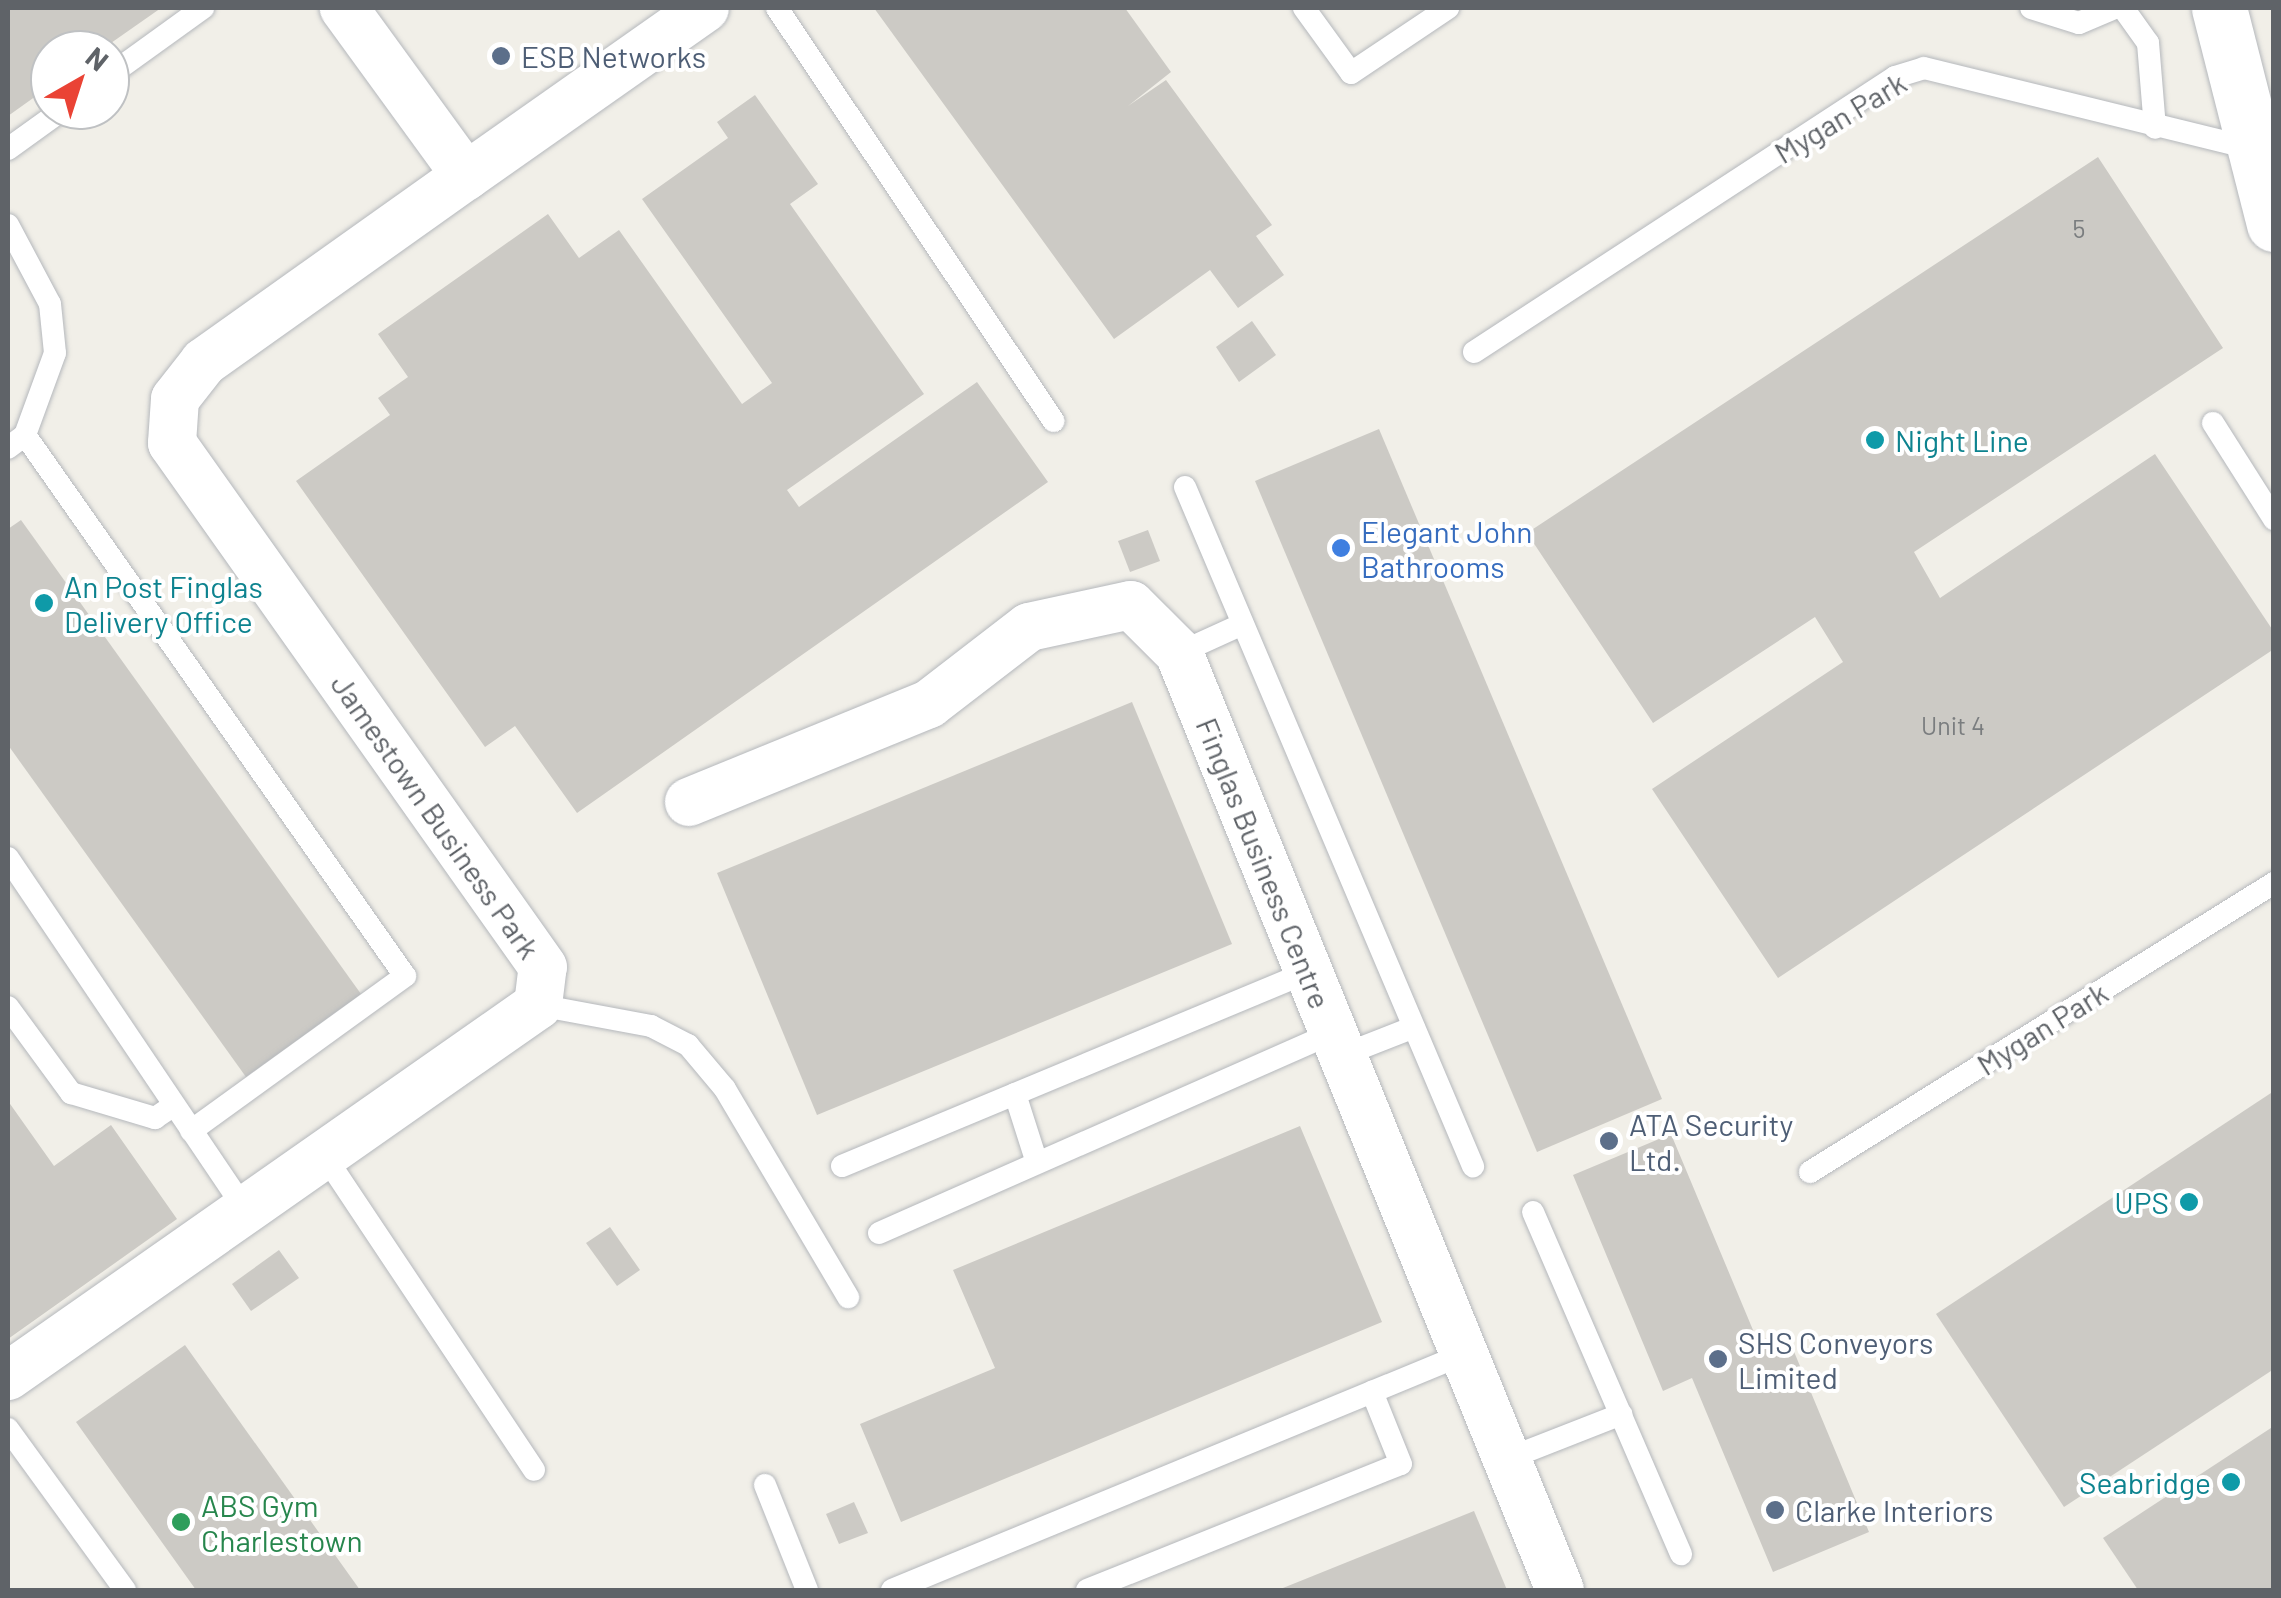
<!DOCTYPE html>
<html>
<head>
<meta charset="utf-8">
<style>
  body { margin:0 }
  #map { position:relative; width:2281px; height:1598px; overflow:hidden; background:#f1efe8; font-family:Barlow,sans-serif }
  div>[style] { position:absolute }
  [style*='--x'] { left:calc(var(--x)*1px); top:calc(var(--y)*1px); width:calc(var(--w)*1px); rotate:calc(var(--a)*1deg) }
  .building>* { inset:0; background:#cccac5 }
  .roads { filter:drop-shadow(0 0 2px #b5b8bc) drop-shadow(0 0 2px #b5b8bc) }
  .service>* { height:22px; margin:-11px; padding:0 11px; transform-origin:11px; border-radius:11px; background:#fff }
  .minor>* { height:48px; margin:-24px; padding:0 24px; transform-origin:24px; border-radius:24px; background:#fff }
  .tertiary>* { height:55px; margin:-27.5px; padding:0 27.5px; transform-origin:27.5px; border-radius:27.5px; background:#fff }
  .dots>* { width:28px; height:28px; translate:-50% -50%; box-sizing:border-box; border:5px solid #fff; border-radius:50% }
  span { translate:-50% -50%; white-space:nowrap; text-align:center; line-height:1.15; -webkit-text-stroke:8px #fff; paint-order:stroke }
  .number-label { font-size:25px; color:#7a7d7f }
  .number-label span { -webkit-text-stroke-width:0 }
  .service-label { font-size:30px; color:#4e5e75 }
  .left { translate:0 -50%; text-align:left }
  .street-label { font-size:30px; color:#5f6368 }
  .culture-label { font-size:30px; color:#0d838f }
  .right { translate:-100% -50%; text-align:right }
  .shop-label { font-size:30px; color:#366cbe }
  .leisure-label { font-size:30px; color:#27864d }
  .frame { position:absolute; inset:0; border:10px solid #5f6368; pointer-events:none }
  .north { position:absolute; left:30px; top:30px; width:100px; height:100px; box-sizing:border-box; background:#fff; border:2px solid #bfc1c3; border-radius:50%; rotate:39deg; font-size:28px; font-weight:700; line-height:40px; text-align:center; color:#5f6368 }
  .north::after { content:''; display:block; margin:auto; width:35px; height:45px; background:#ea4335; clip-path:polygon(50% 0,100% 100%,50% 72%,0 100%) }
</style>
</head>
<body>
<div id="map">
  <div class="building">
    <i style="clip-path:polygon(8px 8px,161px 8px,101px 50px,50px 50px,50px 86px,8px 116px)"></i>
    <i style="clip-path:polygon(874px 8px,1125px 8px,1171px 72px,1128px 106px,1166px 80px,1272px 225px,1256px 236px,1284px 275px,1238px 308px,1210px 270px,1114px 339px)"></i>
    <i style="clip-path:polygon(755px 95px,818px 184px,790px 204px,924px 394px,787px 490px,799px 507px,977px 382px,1048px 482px,577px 813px,515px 726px,485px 747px,296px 481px,390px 415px,378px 398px,408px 377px,378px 334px,548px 214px,579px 258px,619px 230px,742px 404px,772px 383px,642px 199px,728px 138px,717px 122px)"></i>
    <i style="clip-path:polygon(2098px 157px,2223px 348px,1914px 552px,1940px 598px,2155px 454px,2274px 632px,2274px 649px,1778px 978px,1652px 789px,1843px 662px,1815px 617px,1653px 723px,1527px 533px)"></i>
    <i style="clip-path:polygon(1252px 321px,1276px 355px,1239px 382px,1216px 347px)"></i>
    <i style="clip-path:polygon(1379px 429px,1662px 1099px,1537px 1152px,1255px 481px)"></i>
    <i style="clip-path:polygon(21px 520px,361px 994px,246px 1077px,8px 745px,8px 529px)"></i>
    <i style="clip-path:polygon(1148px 530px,1160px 561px,1130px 572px,1118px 541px)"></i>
    <i style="clip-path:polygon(1132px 702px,1232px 944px,817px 1115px,717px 873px)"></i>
    <i style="clip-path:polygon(2274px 1091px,2274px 1369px,2064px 1507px,1936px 1314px)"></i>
    <i style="clip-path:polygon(8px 1101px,54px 1166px,111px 1125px,177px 1219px,8px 1339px)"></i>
    <i style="clip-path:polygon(1300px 1126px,1382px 1322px,901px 1522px,860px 1424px,995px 1368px,953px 1270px)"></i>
    <i style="clip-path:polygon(1671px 1134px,1758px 1342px,1785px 1330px,1869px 1532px,1773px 1572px,1692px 1378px,1663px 1391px,1573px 1175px)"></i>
    <i style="clip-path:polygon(610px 1227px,640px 1270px,617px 1286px,586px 1243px)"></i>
    <i style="clip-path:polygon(279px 1250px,299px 1278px,251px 1311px,232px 1284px)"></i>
    <i style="clip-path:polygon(185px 1345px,360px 1590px,196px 1590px,76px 1422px)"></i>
    <i style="clip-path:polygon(2274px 1426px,2274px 1590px,2138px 1590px,2103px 1538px)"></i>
    <i style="clip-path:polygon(854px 1502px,868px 1533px,839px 1544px,826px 1514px)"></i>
    <i style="clip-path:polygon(1474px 1511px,1507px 1590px,1278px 1590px)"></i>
  </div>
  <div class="roads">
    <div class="service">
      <i style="--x:777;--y:8;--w:497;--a:56.2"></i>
      <i style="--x:1304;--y:8;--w:80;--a:54.1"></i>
      <i style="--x:1351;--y:73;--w:117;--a:-33.8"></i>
      <i style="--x:2031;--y:8;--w:50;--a:17.4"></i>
      <i style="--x:2079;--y:23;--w:39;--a:-23"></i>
      <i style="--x:2123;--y:8;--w:43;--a:54.5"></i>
      <i style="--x:2148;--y:43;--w:85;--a:85.3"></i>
      <i style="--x:110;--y:75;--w:115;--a:-35.8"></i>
      <i style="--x:8;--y:149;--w:67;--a:-35.8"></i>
      <i style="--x:8;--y:225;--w:89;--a:62"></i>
      <i style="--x:50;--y:304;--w:49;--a:84.2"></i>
      <i style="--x:55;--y:353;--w:87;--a:110.1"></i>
      <i style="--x:25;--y:435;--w:21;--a:143"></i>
      <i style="--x:1474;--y:352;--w:503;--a:-33.15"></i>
      <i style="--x:1895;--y:77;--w:30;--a:-17"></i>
      <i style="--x:1924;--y:68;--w:336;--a:13.8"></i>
      <i style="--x:2213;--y:423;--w:114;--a:57.6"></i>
      <i style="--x:25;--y:435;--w:661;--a:54.92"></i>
      <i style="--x:405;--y:976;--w:264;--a:144.1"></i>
      <i style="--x:1185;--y:487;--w:738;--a:67.02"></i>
      <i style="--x:1179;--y:653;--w:70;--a:-24.4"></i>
      <i style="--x:8;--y:858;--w:422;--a:56"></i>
      <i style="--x:538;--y:1005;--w:115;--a:10.5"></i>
      <i style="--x:651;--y:1026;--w:42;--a:27.2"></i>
      <i style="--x:688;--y:1045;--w:57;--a:49.9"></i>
      <i style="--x:725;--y:1089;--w:242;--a:59.4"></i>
      <i style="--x:8;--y:1007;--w:107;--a:53.8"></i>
      <i style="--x:71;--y:1093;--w:88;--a:16.6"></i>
      <i style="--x:155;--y:1118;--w:23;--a:-34"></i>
      <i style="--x:1343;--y:1055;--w:76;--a:-21.5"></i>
      <i style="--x:1015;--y:1094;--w:72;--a:72.3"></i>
      <i style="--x:322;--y:1152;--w:382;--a:56.3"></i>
      <i style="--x:842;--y:1166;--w:505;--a:-22.6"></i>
      <i style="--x:1810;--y:1172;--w:547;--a:-31.92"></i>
      <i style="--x:1533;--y:1212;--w:373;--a:66.6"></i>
      <i style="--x:879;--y:1233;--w:496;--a:-23.8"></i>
      <i style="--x:8;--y:1429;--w:199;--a:54"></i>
      <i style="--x:1507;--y:1459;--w:123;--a:-21.4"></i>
      <i style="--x:765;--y:1485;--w:113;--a:68.2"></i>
      <i style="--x:892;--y:1590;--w:619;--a:-22.42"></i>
      <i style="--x:1087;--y:1590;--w:338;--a:-21.9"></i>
      <i style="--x:1401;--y:1464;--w:78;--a:-111.9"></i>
    </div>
    <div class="minor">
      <i style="--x:466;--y:176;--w:292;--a:-35.1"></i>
      <i style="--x:689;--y:802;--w:259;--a:-22.2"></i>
      <i style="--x:929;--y:704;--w:126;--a:-37.6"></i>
      <i style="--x:1029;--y:627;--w:104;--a:-12.2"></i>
      <i style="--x:1131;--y:605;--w:68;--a:45"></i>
      <i style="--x:1179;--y:653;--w:1011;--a:67.87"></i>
      <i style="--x:8;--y:1376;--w:647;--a:-34.99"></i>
      <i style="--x:538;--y:1005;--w:38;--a:-83"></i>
      <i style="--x:543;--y:967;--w:642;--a:-125.3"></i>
      <i style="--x:172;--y:443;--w:44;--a:-86.1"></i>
      <i style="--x:175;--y:399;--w:47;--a:-51.9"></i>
      <i style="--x:204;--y:362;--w:321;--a:-35.4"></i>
      <i style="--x:466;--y:176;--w:208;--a:-126"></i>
    </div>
    <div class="tertiary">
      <i style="--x:2219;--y:8;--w:223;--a:75.7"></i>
    </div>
  </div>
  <div class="dots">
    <i style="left:501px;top:56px;background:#5c6f8a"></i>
    <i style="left:1875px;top:440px;background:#0f9aa8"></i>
    <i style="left:1341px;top:548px;background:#3f7fe0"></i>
    <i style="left:44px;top:603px;background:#0f9aa8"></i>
    <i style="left:1609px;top:1141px;background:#5c6f8a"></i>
    <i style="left:2189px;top:1202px;background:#0f9aa8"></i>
    <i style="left:1718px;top:1359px;background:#5c6f8a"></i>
    <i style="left:2231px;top:1482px;background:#0f9aa8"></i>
    <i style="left:1775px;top:1510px;background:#5c6f8a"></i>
    <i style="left:181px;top:1522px;background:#2e9e5b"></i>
  </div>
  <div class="number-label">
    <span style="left:2079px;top:228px">5</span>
    <span style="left:1953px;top:725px">Unit 4</span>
  </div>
  <div class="service-label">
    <span class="left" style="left:521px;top:56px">ESB Networks</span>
    <span class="left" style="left:1629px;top:1141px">ATA Security<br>Ltd.</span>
    <span class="left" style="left:1738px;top:1359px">SHS Conveyors<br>Limited</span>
    <span class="left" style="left:1795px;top:1510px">Clarke Interiors</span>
  </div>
  <div class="street-label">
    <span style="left:1840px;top:117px;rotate:-31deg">Mygan Park</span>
    <span style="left:436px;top:816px;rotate:55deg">Jamestown Business Park</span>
    <span style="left:1264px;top:863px;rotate:68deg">Finglas Business Centre</span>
    <span style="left:2042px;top:1028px;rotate:-32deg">Mygan Park</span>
  </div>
  <div class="culture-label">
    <span class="left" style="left:1895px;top:440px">Night Line</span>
    <span class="left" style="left:64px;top:603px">An Post Finglas<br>Delivery Office</span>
    <span class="right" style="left:2169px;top:1202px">UPS</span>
    <span class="right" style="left:2211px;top:1482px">Seabridge</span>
  </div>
  <div class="shop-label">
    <span class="left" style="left:1361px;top:548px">Elegant John<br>Bathrooms</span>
  </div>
  <div class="leisure-label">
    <span class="left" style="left:201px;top:1522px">ABS Gym<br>Charlestown</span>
  </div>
  <div class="frame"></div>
  <div class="north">N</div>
</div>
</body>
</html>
